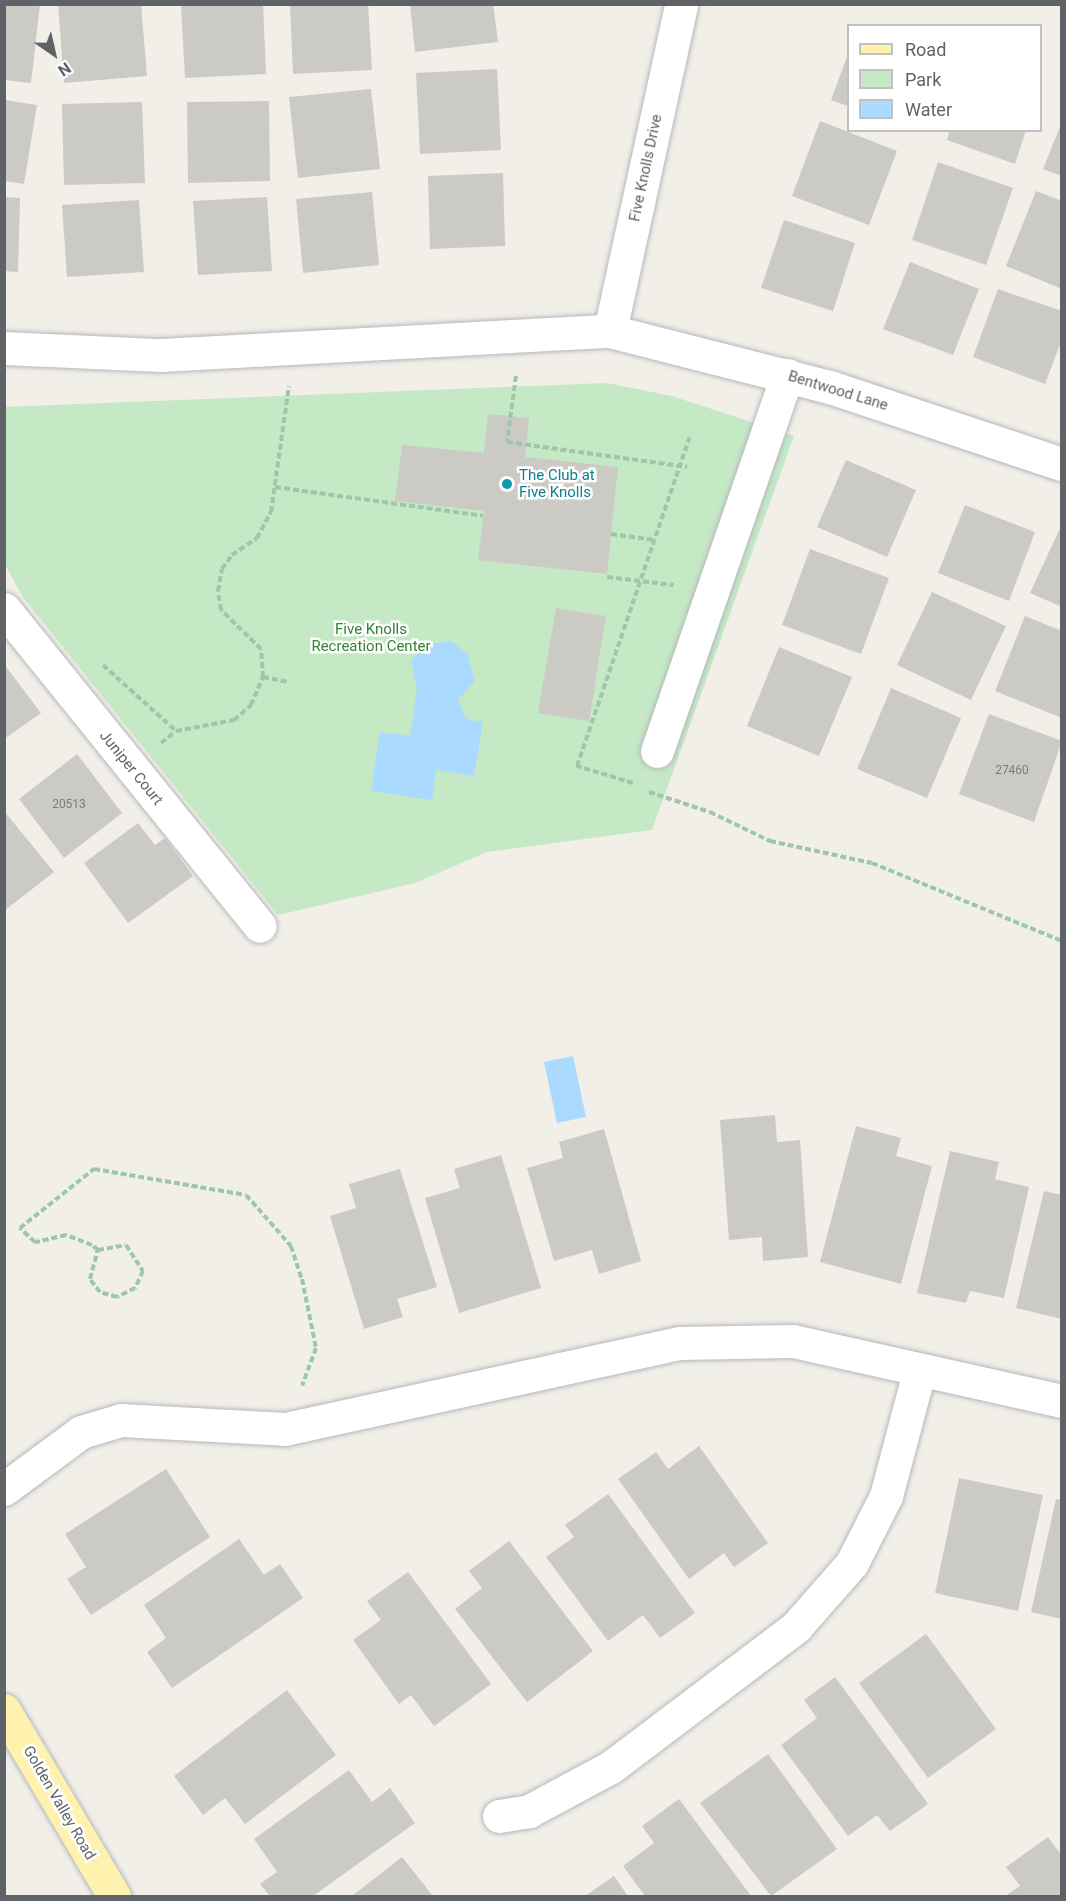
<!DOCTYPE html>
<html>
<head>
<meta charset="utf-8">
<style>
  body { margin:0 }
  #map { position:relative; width:1066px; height:1901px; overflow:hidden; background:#f1efe8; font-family:Roboto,sans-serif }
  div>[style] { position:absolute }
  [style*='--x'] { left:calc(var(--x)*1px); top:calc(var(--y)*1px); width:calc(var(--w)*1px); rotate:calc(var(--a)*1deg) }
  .green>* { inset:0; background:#c5e8c5 }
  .water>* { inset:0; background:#aadaff }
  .building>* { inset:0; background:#cccac5 }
  .path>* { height:4px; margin-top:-2px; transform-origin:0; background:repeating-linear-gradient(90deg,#9cc7a9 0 6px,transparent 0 9px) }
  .roads { filter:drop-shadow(0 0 2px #b5b8bc) drop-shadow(0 0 2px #b5b8bc) }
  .minor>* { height:33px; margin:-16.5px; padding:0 16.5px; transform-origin:16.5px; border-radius:16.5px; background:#fff }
  .major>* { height:33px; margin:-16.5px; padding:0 16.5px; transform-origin:16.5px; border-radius:16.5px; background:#fff2af }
  .dots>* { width:16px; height:16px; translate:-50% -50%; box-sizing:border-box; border:3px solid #fff; border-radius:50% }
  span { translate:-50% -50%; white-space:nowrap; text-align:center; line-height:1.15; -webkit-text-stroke:5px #fff; paint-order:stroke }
  .number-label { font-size:12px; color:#7a7d7f }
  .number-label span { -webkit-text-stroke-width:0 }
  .street-label { font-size:15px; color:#5f6368 }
  .culture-label { font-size:15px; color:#0d838f }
  .left { translate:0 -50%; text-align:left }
  .park-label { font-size:15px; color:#348238 }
  .frame { position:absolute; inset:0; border:6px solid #5f6368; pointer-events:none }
  .legend { position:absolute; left:847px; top:24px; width:195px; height:108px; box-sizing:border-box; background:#fff; border:2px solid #bfc1c3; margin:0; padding:8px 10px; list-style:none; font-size:18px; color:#5f6368 }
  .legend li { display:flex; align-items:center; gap:12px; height:30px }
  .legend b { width:30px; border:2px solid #bfc1c3 }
  .north { position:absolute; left:24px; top:24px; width:60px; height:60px; -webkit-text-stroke:4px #fff; paint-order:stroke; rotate:146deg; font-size:16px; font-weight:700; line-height:24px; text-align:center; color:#5f6368 }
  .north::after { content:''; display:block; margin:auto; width:21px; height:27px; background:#5f6368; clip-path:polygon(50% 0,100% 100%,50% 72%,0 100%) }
</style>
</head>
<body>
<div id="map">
  <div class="green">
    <i style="clip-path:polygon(607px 383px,672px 396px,794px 436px,652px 830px,487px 852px,415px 883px,278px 915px,22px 596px,5px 564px,4px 407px)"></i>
  </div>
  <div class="water">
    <i style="clip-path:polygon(451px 641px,467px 654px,475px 681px,458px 700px,466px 719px,483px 722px,474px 776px,436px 770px,432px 800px,371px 791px,380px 732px,410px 736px,417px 689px,411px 660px,429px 644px)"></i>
    <i style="clip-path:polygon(573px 1056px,586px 1117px,557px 1123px,544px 1062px)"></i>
  </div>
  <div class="building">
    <i style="clip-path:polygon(4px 4px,40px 4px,31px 83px,4px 80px)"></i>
    <i style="clip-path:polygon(58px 4px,141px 4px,147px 76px,64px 83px)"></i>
    <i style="clip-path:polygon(181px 4px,263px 4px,266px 74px,185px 78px)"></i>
    <i style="clip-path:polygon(290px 4px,368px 4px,372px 70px,293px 74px)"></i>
    <i style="clip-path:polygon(410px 4px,493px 4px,498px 42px,415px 52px)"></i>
    <i style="clip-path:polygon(848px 54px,848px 106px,831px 100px)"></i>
    <i style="clip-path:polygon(497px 69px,501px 150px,420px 154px,416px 73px)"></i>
    <i style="clip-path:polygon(371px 89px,380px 169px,298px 178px,289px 97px)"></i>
    <i style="clip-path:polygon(5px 100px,37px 105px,24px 184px,5px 181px)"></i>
    <i style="clip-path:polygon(269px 101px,270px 181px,188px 183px,187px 102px)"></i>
    <i style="clip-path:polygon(142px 102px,145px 183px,64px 185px,62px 104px)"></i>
    <i style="clip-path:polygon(820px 121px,897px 151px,869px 225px,792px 196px)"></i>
    <i style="clip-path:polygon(1061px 124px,1062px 124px,1062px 176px,1043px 169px)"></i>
    <i style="clip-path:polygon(950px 130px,1026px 130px,1015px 164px,947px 140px)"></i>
    <i style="clip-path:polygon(938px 162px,1013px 188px,986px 265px,912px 240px)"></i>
    <i style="clip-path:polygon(503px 173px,505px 246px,430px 249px,428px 176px)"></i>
    <i style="clip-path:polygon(1036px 191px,1062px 201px,1062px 289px,1006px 266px)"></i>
    <i style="clip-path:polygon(372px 192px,379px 265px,303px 273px,296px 199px)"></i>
    <i style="clip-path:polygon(4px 197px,20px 198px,18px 272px,4px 271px)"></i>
    <i style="clip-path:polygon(267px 197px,272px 271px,198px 275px,193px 201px)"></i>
    <i style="clip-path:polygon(139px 200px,144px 272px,67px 277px,62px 205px)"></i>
    <i style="clip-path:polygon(784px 220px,855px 243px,833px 311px,761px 288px)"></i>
    <i style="clip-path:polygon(910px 262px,979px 289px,953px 355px,883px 329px)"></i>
    <i style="clip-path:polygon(998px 289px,1062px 311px,1062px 339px,1045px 384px,973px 357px)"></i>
    <i style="clip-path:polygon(488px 414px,529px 418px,525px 457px,618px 467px,607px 574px,478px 560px,484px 511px,395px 501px,402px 445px,484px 453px)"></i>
    <i style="clip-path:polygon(846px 460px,916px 490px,887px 557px,817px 527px)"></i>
    <i style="clip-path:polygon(965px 505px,1035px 532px,1009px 601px,938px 573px)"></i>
    <i style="clip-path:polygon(1062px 524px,1062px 607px,1030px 593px)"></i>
    <i style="clip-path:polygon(810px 549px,889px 578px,861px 654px,782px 625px)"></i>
    <i style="clip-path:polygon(932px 592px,1006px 626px,971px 700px,897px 665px)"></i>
    <i style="clip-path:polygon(556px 608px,606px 616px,589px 721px,538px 713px)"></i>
    <i style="clip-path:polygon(1025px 616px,1062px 631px,1062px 718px,995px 691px)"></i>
    <i style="clip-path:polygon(779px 647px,852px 677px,819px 756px,747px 726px)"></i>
    <i style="clip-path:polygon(4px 664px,41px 713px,4px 739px)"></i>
    <i style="clip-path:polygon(891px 688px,961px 718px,927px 798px,857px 769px)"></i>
    <i style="clip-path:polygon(989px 714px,1062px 741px,1034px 822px,959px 794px)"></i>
    <i style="clip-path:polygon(77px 754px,122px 813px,64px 858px,19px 799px)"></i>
    <i style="clip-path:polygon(4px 811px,54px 872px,4px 911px)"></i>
    <i style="clip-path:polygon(138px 823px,155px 845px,165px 838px,193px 876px,128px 923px,84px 863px)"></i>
    <i style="clip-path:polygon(775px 1115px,777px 1142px,800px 1140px,808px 1257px,763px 1261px,762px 1237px,729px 1240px,720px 1120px)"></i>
    <i style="clip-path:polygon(856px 1126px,901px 1138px,896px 1156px,932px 1166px,901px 1284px,820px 1262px)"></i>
    <i style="clip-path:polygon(604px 1129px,641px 1261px,599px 1274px,592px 1250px,554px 1261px,527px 1168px,563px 1158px,559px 1142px)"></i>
    <i style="clip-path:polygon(950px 1151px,999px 1162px,995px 1179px,1029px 1187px,1004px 1298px,970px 1291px,966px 1303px,917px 1293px)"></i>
    <i style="clip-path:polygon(501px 1155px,541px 1288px,459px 1313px,425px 1198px,460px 1188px,454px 1169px)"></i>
    <i style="clip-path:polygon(400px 1169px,437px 1287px,397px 1299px,403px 1317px,364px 1329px,330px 1216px,356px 1208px,349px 1184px)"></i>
    <i style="clip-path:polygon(1044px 1191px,1062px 1195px,1062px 1319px,1016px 1308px)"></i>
    <i style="clip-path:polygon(699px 1446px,768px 1543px,734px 1567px,724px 1553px,689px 1579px,618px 1479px,656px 1452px,668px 1469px)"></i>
    <i style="clip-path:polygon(166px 1469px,210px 1537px,91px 1615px,67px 1579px,86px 1567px,65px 1534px)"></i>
    <i style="clip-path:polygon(959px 1478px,1043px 1495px,1018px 1611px,935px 1593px)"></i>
    <i style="clip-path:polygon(608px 1494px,695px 1613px,660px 1638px,643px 1615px,608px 1641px,546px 1557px,574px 1537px,565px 1525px)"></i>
    <i style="clip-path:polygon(1056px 1499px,1062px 1500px,1062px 1619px,1031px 1612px)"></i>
    <i style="clip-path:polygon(239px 1539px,264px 1575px,280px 1564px,303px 1598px,172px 1688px,147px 1652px,166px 1638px,144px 1605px)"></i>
    <i style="clip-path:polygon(509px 1541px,593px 1651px,527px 1702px,455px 1609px,482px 1588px,469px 1571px)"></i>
    <i style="clip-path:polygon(408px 1572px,491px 1684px,434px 1726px,411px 1695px,399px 1704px,353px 1640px,381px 1620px,367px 1601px)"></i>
    <i style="clip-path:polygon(926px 1634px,996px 1729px,928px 1778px,859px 1683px)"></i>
    <i style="clip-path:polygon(835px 1677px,928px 1804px,890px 1831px,877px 1815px,848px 1836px,781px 1745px,817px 1718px,804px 1700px)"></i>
    <i style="clip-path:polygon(287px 1690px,336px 1755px,245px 1824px,225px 1798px,203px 1815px,174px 1776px)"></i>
    <i style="clip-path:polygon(768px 1754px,837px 1849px,771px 1896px,700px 1803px)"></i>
    <i style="clip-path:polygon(349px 1770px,372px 1802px,390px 1788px,415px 1823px,313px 1896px,270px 1896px,260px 1884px,277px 1872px,254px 1839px)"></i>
    <i style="clip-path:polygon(679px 1799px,751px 1896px,645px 1896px,623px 1866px,654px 1843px,642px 1826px)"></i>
    <i style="clip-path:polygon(1048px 1837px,1062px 1856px,1062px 1896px,1005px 1896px,1020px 1886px,1006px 1867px)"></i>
    <i style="clip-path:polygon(402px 1857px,433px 1896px,352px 1896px)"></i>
    <i style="clip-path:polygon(614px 1876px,628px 1896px,585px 1896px)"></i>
  </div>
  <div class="path">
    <i style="--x:516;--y:376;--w:67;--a:97.8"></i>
    <i style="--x:507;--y:442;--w:182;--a:7.9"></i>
    <i style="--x:275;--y:487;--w:210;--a:7.9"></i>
    <i style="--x:611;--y:534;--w:44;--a:7.8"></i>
    <i style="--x:607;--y:577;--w:67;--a:6.8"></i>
    <i style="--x:103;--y:665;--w:98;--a:42.1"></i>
    <i style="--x:263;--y:677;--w:26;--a:11"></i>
    <i style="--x:161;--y:743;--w:19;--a:-39"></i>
    <i style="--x:176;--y:731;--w:59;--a:-10.7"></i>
    <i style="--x:234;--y:720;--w:23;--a:-41"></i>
    <i style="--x:251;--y:705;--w:30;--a:-67"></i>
    <i style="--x:263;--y:677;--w:28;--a:-94"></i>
    <i style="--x:261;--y:649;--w:56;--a:-135.7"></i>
    <i style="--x:221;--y:610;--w:19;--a:-99"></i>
    <i style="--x:218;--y:591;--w:22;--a:-80"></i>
    <i style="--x:222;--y:569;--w:17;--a:-54"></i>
    <i style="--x:232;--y:555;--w:30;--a:-34"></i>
    <i style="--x:257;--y:538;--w:30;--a:-62"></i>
    <i style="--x:271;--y:512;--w:127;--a:-81.9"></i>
    <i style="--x:633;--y:783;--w:59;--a:-163.1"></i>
    <i style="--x:577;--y:766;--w:347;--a:-71.1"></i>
    <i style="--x:649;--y:792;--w:64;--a:18.2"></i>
    <i style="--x:710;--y:812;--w:67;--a:25.8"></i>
    <i style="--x:770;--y:841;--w:104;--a:12.2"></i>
    <i style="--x:872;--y:863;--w:205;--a:22.3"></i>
    <i style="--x:98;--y:1250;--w:28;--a:-10"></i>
    <i style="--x:126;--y:1245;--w:31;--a:57"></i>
    <i style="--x:143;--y:1271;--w:19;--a:115"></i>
    <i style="--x:135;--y:1288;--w:20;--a:153"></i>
    <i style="--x:117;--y:1297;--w:18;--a:-164"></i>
    <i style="--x:100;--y:1292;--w:16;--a:-128"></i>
    <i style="--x:90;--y:1279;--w:30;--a:-75"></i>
    <i style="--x:98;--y:1250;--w:8;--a:-140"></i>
    <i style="--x:92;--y:1245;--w:28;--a:-159"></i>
    <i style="--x:66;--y:1235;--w:32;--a:167"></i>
    <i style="--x:35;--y:1242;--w:21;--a:-137"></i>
    <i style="--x:20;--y:1228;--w:95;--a:-38.6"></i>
    <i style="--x:94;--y:1169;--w:154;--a:9.7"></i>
    <i style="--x:246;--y:1195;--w:68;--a:48.6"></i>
    <i style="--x:291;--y:1246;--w:35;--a:72"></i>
    <i style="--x:302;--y:1279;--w:70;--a:78.5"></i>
    <i style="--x:316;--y:1348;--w:40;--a:110.2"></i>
  </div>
  <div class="roads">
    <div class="minor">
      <i style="--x:610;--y:331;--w:335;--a:-77.7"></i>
      <i style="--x:4;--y:348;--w:157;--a:2.6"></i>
      <i style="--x:161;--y:355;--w:450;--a:-3.1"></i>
      <i style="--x:610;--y:331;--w:227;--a:14.3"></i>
      <i style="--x:830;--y:387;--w:244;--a:18.4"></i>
      <i style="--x:4;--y:609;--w:407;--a:51.1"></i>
      <i style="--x:657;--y:751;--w:398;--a:-70.9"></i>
      <i style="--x:4;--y:1489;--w:96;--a:-36.5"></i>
      <i style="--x:81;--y:1432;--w:42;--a:-16.7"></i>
      <i style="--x:121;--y:1420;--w:164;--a:3.1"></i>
      <i style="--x:285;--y:1429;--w:404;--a:-12.3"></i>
      <i style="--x:680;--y:1343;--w:113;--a:-1"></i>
      <i style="--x:793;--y:1341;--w:276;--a:12.6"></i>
      <i style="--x:499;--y:1816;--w:30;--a:-9"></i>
      <i style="--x:529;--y:1811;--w:93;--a:-28.2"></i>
      <i style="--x:611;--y:1767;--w:232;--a:-37.1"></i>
      <i style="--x:796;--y:1627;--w:85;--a:-48.8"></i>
      <i style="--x:852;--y:1563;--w:75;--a:-63.1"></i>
      <i style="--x:886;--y:1496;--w:128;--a:-75.1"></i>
    </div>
    <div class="major">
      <i style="--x:4;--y:1710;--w:216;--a:59.4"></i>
    </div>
  </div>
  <div class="dots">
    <i style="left:507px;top:484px;background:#0f9aa8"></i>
  </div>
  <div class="number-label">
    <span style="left:1012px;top:771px">27460</span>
    <span style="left:69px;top:805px">20513</span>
  </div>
  <div class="street-label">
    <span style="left:646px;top:168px;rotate:-78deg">Five Knolls Drive</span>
    <span style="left:838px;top:391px;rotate:17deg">Bentwood Lane</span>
    <span style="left:131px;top:768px;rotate:51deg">Juniper Court</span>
    <span style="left:59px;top:1803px;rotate:60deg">Golden Valley Road</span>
  </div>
  <div class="culture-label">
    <span class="left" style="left:519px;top:484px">The Club at<br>Five Knolls</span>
  </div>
  <div class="park-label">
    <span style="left:371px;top:638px">Five Knolls<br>Recreation Center</span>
  </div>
  <div class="frame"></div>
  <ul class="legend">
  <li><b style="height:8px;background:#fff2af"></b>Road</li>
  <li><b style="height:16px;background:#c5e8c5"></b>Park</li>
  <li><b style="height:16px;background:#aadaff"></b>Water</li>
  </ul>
  <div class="north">N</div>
</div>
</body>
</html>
